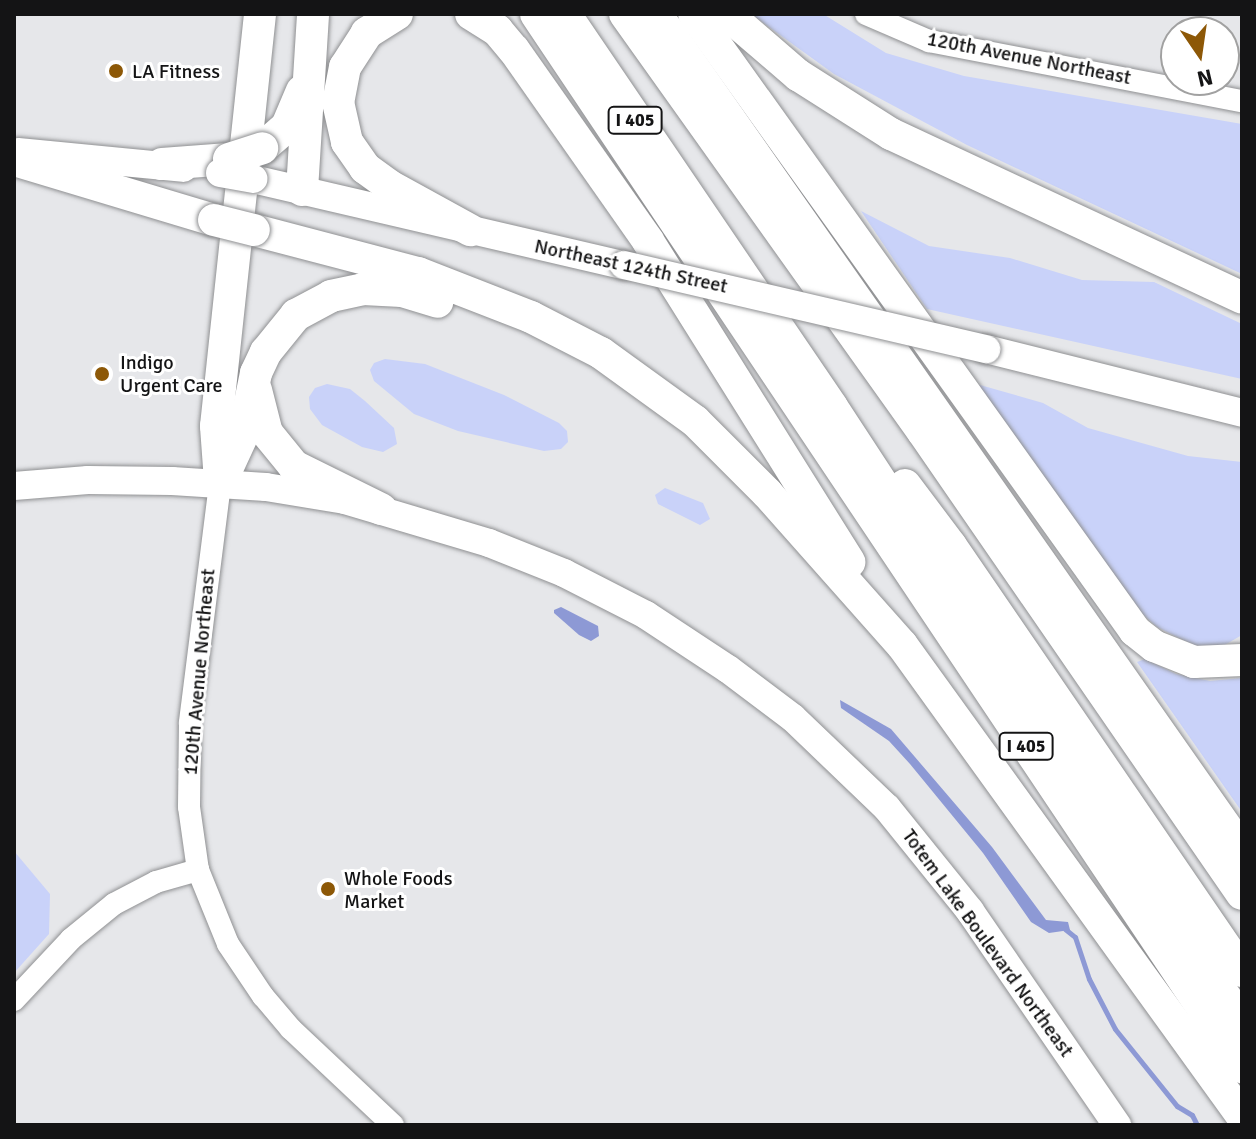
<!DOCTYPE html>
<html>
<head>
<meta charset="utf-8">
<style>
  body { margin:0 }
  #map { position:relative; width:1256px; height:1139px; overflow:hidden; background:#e6e7ea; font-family:Signika,sans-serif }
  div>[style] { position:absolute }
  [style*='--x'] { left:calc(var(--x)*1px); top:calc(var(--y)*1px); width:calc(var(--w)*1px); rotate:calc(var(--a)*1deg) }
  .green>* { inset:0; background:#c9d2f9 }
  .water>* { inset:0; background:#8d99d5 }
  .stream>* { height:5px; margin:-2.5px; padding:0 2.5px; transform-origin:2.5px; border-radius:2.5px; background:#8d99d5 }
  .roads { filter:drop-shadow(0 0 2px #8f9092) drop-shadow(0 0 2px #8f9092) }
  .minor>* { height:22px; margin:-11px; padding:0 11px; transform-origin:11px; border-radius:11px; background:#fff }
  .major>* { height:28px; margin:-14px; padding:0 14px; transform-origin:14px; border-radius:14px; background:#fff }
  .highway>* { height:32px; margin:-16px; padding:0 16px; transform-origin:16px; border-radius:16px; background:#fff }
  .bridges { filter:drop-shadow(0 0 2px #8f9092) drop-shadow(0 0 2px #8f9092) }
  .major-bridge>* { height:28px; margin:-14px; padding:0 14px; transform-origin:14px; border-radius:14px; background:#fff }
  .highway-bridge>* { height:32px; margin:-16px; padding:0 16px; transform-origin:16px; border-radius:16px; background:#fff }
  .dots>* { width:22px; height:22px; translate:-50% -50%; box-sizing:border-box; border:4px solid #fff; border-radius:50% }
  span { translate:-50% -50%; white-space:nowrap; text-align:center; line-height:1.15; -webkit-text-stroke:6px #fff; paint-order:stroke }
  .shield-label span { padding:2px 6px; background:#fff; border:2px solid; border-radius:6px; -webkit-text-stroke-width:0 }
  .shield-label { font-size:18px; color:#141415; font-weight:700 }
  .street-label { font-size:20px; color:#141415 }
  .poi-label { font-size:20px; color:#141415 }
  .left { translate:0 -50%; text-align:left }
  .frame { position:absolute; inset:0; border:16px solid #141415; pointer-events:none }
  .north { position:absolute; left:1160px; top:16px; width:80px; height:80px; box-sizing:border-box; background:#fff; border:2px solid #a1a1a1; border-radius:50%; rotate:167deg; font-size:22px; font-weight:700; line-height:32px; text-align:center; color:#141415 }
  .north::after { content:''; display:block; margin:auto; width:28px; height:36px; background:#8d5807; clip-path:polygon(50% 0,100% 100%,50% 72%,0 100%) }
</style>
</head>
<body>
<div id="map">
  <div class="green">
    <i style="clip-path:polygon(751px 14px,823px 14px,886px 53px,964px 76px,1242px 124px,1242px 274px,967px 145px,834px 74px)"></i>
    <i style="clip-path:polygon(861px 211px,929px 246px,1010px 258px,1082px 280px,1154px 282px,1242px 324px,1242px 379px,927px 309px)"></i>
    <i style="clip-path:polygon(385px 359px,425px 364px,504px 395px,559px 423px,567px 431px,568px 442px,561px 449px,544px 451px,458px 431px,414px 414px,374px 381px,370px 370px,374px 363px)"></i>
    <i style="clip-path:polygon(973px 383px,1043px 403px,1088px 428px,1188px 456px,1242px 462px,1242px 635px,1216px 650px,1193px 645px,1157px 627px,1125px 599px)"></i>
    <i style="clip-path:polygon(327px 384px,350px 389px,365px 401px,394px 428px,397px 444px,383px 452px,362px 447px,322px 425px,310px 409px,309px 397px,315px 388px)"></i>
    <i style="clip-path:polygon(665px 488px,703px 503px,710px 519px,700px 525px,658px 504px,655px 495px)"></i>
    <i style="clip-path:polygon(1145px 659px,1176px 674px,1210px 681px,1242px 678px,1242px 812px,1137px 662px)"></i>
    <i style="clip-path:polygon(14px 851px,50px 894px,49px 934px,14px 973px)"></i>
  </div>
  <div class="water">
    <i style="clip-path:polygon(561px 607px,598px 626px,599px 636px,591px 641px,579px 635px,554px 613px,554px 610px)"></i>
    <i style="clip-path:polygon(840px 700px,891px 729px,992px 847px,1046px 920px,1068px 922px,1070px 930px,1049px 933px,1031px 922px,983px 853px,910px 764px,889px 741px,841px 708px)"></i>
  </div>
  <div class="stream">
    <i style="--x:1065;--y:929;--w:13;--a:39"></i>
    <i style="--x:1075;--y:937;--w:44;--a:71.6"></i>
    <i style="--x:1089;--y:979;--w:56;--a:62.5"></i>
    <i style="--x:1115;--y:1029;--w:99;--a:51.2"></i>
    <i style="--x:1177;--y:1106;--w:17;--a:31"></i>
    <i style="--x:1192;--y:1115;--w:11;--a:63"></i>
  </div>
  <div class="roads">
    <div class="minor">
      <i style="--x:866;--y:14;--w:69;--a:23.2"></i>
      <i style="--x:929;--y:41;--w:319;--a:10.9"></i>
      <i style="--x:220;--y:484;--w:241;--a:97.2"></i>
      <i style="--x:190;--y:723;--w:84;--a:90.7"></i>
      <i style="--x:189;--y:807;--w:64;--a:81.9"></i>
      <i style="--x:198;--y:870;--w:80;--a:67.9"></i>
      <i style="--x:228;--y:944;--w:63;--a:56.1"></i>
      <i style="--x:263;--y:996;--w:43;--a:49.7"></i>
      <i style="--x:291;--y:1029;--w:140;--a:43.3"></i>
      <i style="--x:14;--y:1000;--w:83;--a:-46.9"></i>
      <i style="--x:71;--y:939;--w:55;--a:-39.1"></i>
      <i style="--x:114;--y:904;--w:47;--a:-27.6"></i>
      <i style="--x:156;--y:882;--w:44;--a:-15.9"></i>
    </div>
    <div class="major">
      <i style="--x:18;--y:152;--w:166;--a:5.5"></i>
      <i style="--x:253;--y:179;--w:381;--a:13.1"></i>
      <i style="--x:986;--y:349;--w:264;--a:14"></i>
      <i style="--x:14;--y:486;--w:74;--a:-4.6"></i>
      <i style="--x:88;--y:480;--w:84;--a:0.7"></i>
      <i style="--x:172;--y:481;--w:94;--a:3.7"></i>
      <i style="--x:266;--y:487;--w:80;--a:9.3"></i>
      <i style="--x:345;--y:500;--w:150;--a:16.6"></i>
      <i style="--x:489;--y:543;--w:81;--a:21.8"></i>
      <i style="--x:564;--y:573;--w:92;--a:27.1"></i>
      <i style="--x:646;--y:615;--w:98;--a:33.4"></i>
      <i style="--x:728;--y:669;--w:81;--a:37"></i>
      <i style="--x:793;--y:718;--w:130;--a:43.8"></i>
      <i style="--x:887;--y:808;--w:132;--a:51.1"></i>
      <i style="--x:970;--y:911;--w:260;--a:55.5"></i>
    </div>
    <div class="highway">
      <i style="--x:397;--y:14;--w:36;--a:148"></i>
      <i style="--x:367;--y:33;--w:40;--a:122.9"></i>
      <i style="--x:345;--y:67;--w:36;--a:101"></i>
      <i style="--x:338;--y:102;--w:41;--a:77.3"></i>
      <i style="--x:347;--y:142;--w:32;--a:55"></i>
      <i style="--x:365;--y:168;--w:29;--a:36"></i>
      <i style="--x:388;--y:185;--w:94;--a:28.8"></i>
      <i style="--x:471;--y:14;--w:31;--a:32"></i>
      <i style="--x:497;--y:30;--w:26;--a:50"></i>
      <i style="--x:514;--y:50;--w:233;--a:54.9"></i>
      <i style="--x:648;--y:241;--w:379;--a:57.9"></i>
      <i style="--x:536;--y:14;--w:1268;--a:56.16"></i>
      <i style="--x:565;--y:14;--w:475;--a:55.8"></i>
      <i style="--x:832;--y:407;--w:307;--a:56.8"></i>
      <i style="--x:1000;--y:664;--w:431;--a:55.9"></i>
      <i style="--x:625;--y:14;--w:513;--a:54.51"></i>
      <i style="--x:923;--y:432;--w:561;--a:55.38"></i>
      <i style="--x:656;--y:14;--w:1021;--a:54.97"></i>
      <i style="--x:694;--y:14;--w:758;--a:54.44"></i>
      <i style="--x:1135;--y:631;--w:24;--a:38"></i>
      <i style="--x:1154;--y:646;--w:43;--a:21.8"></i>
      <i style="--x:1194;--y:662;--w:48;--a:-2.4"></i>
      <i style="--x:727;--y:14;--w:94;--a:40.7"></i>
      <i style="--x:798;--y:75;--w:110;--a:32.4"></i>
      <i style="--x:891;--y:134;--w:387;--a:25"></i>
      <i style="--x:262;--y:148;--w:33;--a:-41"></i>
      <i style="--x:287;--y:126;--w:38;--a:-67"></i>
      <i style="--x:14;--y:160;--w:209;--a:16.7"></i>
      <i style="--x:162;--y:164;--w:67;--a:-4.3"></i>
      <i style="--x:302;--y:190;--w:176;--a:-86.4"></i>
      <i style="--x:254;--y:230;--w:170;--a:14.7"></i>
      <i style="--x:418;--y:273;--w:121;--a:21.3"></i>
      <i style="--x:531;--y:317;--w:79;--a:27.2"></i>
      <i style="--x:601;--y:353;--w:116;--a:35.9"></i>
      <i style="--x:695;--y:421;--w:102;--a:45"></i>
      <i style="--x:767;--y:493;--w:203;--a:48.4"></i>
      <i style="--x:902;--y:645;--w:581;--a:54.18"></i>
      <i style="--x:256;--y:390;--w:44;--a:75.7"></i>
      <i style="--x:267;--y:433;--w:43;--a:50.7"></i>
      <i style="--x:294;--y:466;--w:97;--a:26.3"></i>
      <i style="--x:220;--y:481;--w:55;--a:-94.2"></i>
      <i style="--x:216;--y:426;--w:414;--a:-83.9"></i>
      <i style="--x:220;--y:484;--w:57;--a:-65.2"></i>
      <i style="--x:244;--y:432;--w:60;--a:-78.5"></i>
      <i style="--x:256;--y:373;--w:23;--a:-65"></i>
      <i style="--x:266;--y:352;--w:48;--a:-51"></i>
      <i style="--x:296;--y:315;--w:40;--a:-28"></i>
      <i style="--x:331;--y:296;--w:33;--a:-12"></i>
      <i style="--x:363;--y:289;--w:39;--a:3"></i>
      <i style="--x:402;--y:291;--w:37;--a:17"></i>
      <i style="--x:905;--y:485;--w:76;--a:53"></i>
      <i style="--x:951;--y:546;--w:515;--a:55.6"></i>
    </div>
  </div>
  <div class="bridges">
    <div class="major-bridge">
      <i style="--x:220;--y:173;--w:34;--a:10"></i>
      <i style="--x:624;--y:265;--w:372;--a:13.1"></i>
    </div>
    <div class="highway-bridge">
      <i style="--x:229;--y:159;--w:35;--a:-18"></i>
      <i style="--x:214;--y:220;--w:41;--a:14"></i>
    </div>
  </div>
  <div class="dots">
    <i style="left:116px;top:71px;background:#8d5807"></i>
    <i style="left:102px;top:374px;background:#8d5807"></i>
    <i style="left:328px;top:889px;background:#8d5807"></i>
  </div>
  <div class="shield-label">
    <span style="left:635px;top:120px">I 405</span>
    <span style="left:1026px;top:746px">I 405</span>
  </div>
  <div class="street-label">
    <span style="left:1029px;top:58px;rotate:11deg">120th Avenue Northeast</span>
    <span style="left:631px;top:266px;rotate:12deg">Northeast 124th Street</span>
    <span style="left:199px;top:672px;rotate:-85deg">120th Avenue Northeast</span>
    <span style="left:988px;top:943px;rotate:54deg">Totem Lake Boulevard Northeast</span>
  </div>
  <div class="poi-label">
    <span class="left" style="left:132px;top:71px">LA Fitness</span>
    <span class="left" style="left:120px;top:374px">Indigo<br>Urgent Care</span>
    <span class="left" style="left:344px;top:890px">Whole Foods<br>Market</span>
  </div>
  <div class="frame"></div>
  <div class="north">N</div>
</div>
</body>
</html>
